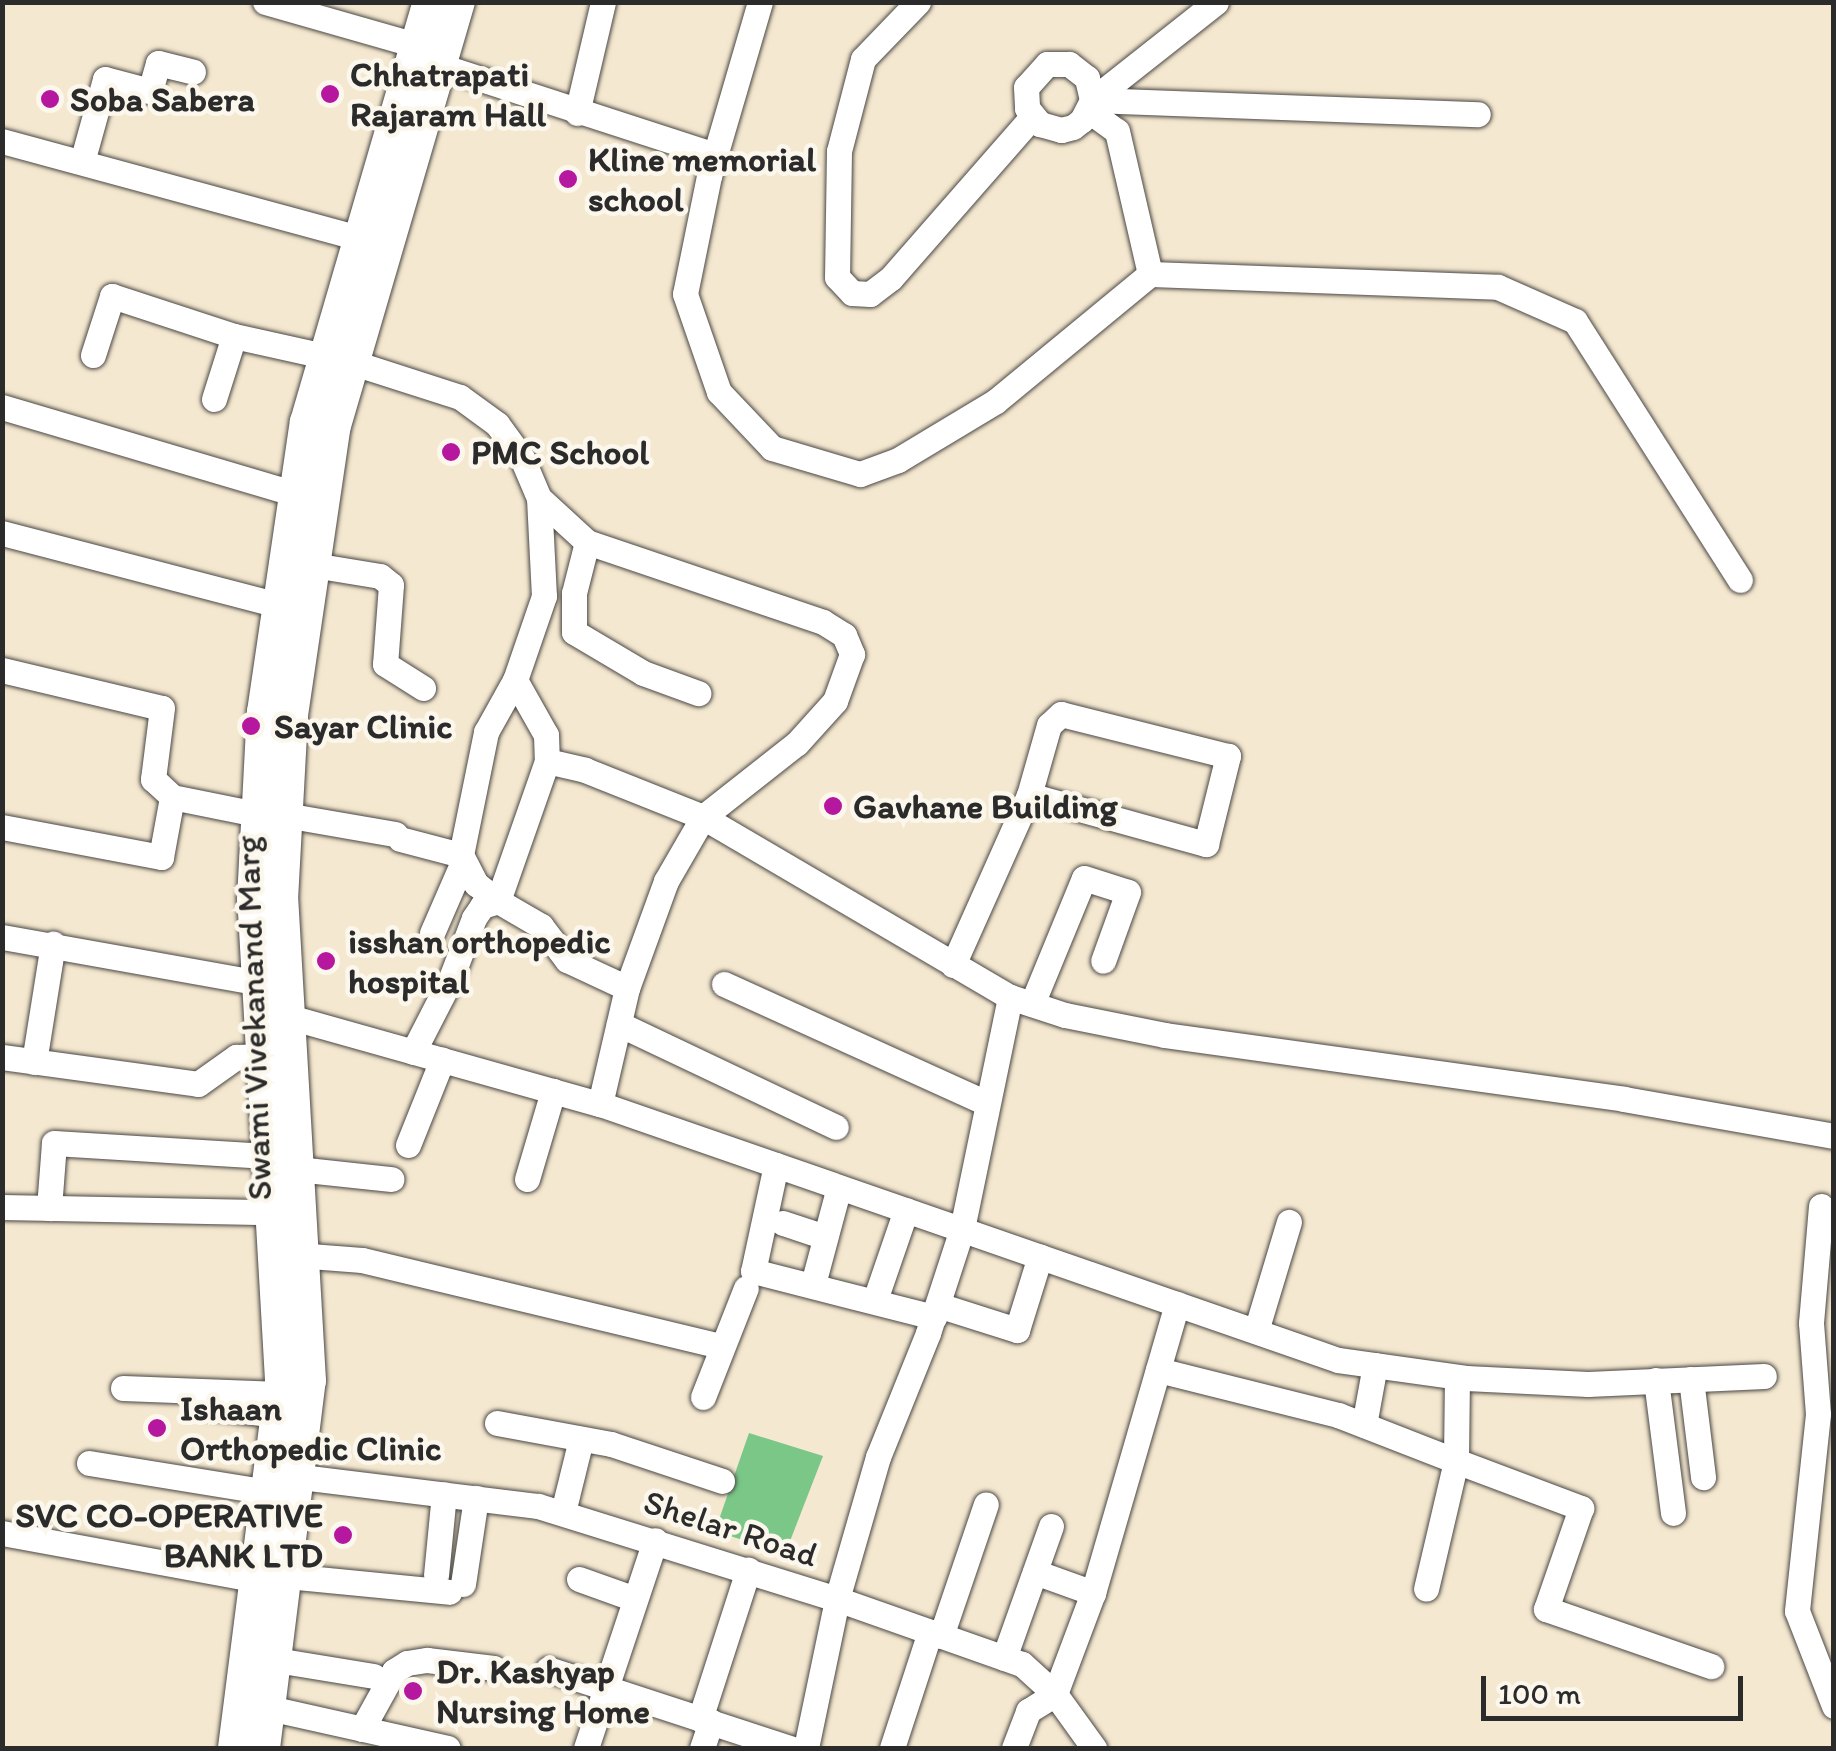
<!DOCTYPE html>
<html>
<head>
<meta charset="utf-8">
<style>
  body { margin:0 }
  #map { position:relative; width:1836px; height:1751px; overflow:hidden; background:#f5e8d0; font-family:Itim,sans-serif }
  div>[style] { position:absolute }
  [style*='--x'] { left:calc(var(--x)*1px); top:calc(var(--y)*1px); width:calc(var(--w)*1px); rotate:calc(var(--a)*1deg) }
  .green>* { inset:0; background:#7ac787 }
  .roads { filter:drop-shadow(0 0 2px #494744) drop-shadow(0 0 2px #494744) }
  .minor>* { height:25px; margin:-12.5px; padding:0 12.5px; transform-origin:12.5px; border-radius:12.5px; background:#fff }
  .major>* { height:32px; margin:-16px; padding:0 16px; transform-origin:16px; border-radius:16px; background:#fff }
  .dots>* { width:28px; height:28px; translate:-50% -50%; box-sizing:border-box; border:5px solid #fbf7ec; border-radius:50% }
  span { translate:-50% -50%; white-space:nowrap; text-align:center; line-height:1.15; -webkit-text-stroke:9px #fbf7ec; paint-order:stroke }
  .poi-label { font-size:35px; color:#2b2b2b; font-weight:700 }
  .left { translate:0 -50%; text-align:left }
  .right { translate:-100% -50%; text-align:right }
  .street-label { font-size:35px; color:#2b2b2b }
  .frame { position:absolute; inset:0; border:5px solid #2b2b2b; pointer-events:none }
  .scale { position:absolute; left:1481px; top:1676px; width:262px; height:45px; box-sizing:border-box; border:5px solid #2b2b2b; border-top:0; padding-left:12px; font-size:30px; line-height:35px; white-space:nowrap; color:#2b2b2b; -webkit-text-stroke:8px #fbf7ec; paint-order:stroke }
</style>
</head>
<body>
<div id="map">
  <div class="green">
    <i style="clip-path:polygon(749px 1433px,823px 1456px,785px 1554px,715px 1531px)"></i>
  </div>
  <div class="roads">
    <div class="minor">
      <i style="--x:265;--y:2;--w:157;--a:15.9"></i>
      <i style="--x:760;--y:2;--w:181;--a:106.3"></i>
      <i style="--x:709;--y:176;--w:120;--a:101.5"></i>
      <i style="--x:685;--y:294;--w:104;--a:70.9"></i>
      <i style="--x:719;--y:392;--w:77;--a:46.6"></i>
      <i style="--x:772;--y:448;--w:92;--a:16.5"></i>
      <i style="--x:860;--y:474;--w:40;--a:-20.2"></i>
      <i style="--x:898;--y:460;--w:114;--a:-31"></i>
      <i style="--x:996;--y:401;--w:200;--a:-39.5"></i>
      <i style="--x:1150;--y:274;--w:348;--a:2.1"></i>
      <i style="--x:1498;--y:287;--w:84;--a:23.8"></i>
      <i style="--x:1575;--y:321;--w:307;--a:57.5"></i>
      <i style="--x:918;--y:2;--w:79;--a:134"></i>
      <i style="--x:863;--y:59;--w:95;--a:104.6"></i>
      <i style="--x:839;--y:151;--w:126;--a:90.9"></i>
      <i style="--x:837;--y:277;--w:22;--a:47"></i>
      <i style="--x:852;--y:293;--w:18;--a:3"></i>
      <i style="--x:870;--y:294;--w:26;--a:-37"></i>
      <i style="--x:891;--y:278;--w:214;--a:-48.8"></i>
      <i style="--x:441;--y:66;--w:288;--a:18"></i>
      <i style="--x:1092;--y:100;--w:386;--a:2.1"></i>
      <i style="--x:1092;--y:100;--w:23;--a:-103"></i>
      <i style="--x:1087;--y:78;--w:23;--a:-142"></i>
      <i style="--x:1069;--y:64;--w:22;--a:180"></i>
      <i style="--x:1047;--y:64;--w:31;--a:132"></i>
      <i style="--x:1026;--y:87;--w:21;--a:87"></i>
      <i style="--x:1027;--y:108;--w:21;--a:51"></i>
      <i style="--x:1040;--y:124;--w:22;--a:16"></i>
      <i style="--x:1061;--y:130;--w:12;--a:-14"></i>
      <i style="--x:1073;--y:127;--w:11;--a:-38"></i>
      <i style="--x:1082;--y:120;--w:22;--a:-63"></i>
      <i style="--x:1092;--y:100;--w:158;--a:-38.3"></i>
      <i style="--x:1089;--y:111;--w:34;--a:36"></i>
      <i style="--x:1117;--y:131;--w:147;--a:77"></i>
      <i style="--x:577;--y:113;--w:114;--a:-76.8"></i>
      <i style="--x:2;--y:141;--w:389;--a:15.2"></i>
      <i style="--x:82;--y:162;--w:86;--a:-74.5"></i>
      <i style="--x:105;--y:79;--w:47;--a:14.9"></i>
      <i style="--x:150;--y:91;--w:29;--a:-74"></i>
      <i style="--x:158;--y:63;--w:36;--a:14"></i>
      <i style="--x:93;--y:355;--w:62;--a:-72.1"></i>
      <i style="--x:112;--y:296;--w:128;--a:18.2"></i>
      <i style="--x:234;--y:336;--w:120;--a:12.5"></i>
      <i style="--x:351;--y:362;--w:114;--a:17.8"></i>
      <i style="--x:460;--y:397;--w:46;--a:36.1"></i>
      <i style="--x:497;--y:424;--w:42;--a:53.7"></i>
      <i style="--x:522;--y:458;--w:43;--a:67"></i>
      <i style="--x:539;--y:498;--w:98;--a:87.1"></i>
      <i style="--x:544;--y:596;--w:89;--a:109"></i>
      <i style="--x:515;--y:680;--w:63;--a:60.6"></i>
      <i style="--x:546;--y:735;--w:26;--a:88"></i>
      <i style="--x:547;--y:761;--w:39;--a:13"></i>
      <i style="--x:585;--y:770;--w:127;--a:21.7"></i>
      <i style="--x:703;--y:817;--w:356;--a:30.4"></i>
      <i style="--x:1010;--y:997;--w:58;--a:18.1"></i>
      <i style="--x:1065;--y:1015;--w:102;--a:11.3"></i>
      <i style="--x:1165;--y:1035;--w:463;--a:7.9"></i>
      <i style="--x:1624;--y:1099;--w:213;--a:10"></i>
      <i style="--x:214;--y:399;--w:66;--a:-72.4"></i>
      <i style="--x:2;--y:407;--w:303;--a:16.5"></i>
      <i style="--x:539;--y:498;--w:65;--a:42.5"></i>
      <i style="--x:587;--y:542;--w:249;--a:18.7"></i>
      <i style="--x:823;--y:622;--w:25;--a:32"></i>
      <i style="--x:844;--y:635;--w:21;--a:67"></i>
      <i style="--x:852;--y:654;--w:50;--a:109.9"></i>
      <i style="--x:835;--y:701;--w:57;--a:132.1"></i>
      <i style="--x:797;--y:743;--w:120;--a:141.8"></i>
      <i style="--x:703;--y:817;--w:74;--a:120"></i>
      <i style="--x:666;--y:881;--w:114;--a:110"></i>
      <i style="--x:627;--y:988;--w:119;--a:103.1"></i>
      <i style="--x:2;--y:533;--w:285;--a:14.6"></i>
      <i style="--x:587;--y:542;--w:53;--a:104.3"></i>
      <i style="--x:574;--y:593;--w:39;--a:90"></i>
      <i style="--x:574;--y:632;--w:80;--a:30.7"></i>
      <i style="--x:643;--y:673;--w:59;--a:20"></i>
      <i style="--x:313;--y:565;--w:68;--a:9.3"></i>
      <i style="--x:380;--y:576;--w:14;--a:39"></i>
      <i style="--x:391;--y:585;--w:79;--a:94.3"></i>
      <i style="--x:385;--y:664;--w:45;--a:32.3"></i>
      <i style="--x:2;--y:670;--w:164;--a:13.4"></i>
      <i style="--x:162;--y:708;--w:72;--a:97.2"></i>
      <i style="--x:153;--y:779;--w:26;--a:43"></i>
      <i style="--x:547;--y:761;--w:148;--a:109.3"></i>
      <i style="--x:498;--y:901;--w:50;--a:30.2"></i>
      <i style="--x:541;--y:926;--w:43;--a:52.6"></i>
      <i style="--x:567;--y:960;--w:66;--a:25"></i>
      <i style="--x:285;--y:815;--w:112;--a:9.8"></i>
      <i style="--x:2;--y:827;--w:162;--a:10.7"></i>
      <i style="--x:161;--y:857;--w:61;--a:-79.6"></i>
      <i style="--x:172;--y:797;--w:86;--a:11.4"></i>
      <i style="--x:400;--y:839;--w:63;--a:14.7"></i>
      <i style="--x:498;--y:901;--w:28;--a:-142"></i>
      <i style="--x:476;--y:884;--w:33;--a:-117"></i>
      <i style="--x:461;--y:855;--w:126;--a:-78.5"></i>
      <i style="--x:486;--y:732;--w:60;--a:-60.9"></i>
      <i style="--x:432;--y:933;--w:75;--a:-66.5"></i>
      <i style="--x:2;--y:937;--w:257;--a:10.1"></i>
      <i style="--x:953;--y:965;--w:186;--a:-65.9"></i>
      <i style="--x:1029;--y:795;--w:184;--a:15.5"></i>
      <i style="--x:1206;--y:844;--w:91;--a:-76"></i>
      <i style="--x:1228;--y:756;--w:172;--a:-165.9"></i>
      <i style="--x:1061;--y:714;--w:16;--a:137"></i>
      <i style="--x:1049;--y:725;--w:73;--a:105.9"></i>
      <i style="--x:724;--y:984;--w:288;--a:24.4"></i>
      <i style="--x:1032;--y:1004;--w:136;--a:-67.6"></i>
      <i style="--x:1084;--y:878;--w:46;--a:17.7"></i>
      <i style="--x:1128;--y:892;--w:73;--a:109.9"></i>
      <i style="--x:286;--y:1016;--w:326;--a:15.7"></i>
      <i style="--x:600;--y:1104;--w:781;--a:19.13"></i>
      <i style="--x:1338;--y:1360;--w:129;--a:8"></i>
      <i style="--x:1466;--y:1378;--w:122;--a:2.8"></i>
      <i style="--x:1588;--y:1384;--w:176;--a:-2.6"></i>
      <i style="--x:619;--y:1024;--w:240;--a:25.4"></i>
      <i style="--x:413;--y:1052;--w:83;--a:-62.8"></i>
      <i style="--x:451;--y:978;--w:64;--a:-69"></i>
      <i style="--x:474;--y:918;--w:14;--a:-56"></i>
      <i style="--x:482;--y:906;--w:17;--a:-17"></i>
      <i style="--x:2;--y:1057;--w:198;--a:7.8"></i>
      <i style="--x:198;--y:1084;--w:47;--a:-35.4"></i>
      <i style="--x:236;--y:1057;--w:24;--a:-2"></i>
      <i style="--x:34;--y:1062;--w:120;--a:-80.9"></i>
      <i style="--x:408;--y:1145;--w:92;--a:-68.2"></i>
      <i style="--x:776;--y:1165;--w:108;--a:102.2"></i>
      <i style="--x:753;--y:1271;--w:187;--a:14.3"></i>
      <i style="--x:297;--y:1169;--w:95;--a:6.1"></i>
      <i style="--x:527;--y:1179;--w:92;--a:-73.5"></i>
      <i style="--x:1821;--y:1206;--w:117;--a:94.9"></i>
      <i style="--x:1811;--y:1323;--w:91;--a:85.6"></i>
      <i style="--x:1818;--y:1414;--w:198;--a:96.1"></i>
      <i style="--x:1797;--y:1611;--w:102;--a:68.7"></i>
      <i style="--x:2;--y:1207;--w:269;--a:1.1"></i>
      <i style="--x:49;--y:1208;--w:65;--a:-85.6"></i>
      <i style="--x:54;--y:1143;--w:213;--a:3.5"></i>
      <i style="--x:783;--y:1223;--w:44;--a:18.4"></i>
      <i style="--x:284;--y:1254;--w:78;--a:4.4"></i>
      <i style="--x:362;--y:1260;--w:369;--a:13.5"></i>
      <i style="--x:813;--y:1284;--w:100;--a:-75"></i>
      <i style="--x:875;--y:1300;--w:95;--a:-71"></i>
      <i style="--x:938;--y:1305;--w:83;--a:17.6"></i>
      <i style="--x:1017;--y:1330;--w:77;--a:-72.7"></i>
      <i style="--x:1256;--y:1331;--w:114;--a:-73.2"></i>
      <i style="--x:1158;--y:1370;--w:186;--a:14"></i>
      <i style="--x:1338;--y:1415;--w:127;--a:21.3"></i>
      <i style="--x:1456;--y:1461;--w:131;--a:103.2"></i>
      <i style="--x:1457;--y:1377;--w:84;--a:90.7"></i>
      <i style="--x:1456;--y:1461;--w:134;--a:20.6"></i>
      <i style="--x:1581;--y:1508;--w:107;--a:109.1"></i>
      <i style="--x:1546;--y:1609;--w:175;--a:19.1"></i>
      <i style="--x:1691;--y:1379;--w:99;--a:83"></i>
      <i style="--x:1656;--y:1380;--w:134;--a:82.7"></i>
      <i style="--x:123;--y:1388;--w:157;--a:2.2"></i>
      <i style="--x:703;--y:1397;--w:117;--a:-68.5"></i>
      <i style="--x:203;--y:1406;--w:76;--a:6.8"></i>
      <i style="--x:497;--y:1423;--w:116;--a:10.4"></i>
      <i style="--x:611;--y:1444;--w:117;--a:18.4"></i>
      <i style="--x:1364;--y:1425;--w:61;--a:-79.6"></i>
      <i style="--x:89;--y:1463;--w:182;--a:9.2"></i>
      <i style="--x:301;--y:1477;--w:239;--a:7"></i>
      <i style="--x:538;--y:1506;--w:313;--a:17.3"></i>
      <i style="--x:837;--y:1599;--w:196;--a:19.4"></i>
      <i style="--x:1022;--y:1664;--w:45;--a:42.3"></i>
      <i style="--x:1055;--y:1694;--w:67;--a:54.2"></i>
      <i style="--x:563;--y:1512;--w:75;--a:-76.1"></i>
      <i style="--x:2;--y:1533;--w:259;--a:10.4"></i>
      <i style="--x:1035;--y:1572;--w:62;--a:19.9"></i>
      <i style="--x:436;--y:1575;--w:81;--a:-84.4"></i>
      <i style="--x:287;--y:1576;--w:163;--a:5.6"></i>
      <i style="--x:579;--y:1579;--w:59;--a:19.7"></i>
      <i style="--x:463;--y:1584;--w:87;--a:-81.4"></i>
      <i style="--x:941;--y:1636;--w:139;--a:-71.2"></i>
      <i style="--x:1004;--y:1658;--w:140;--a:-70.4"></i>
      <i style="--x:276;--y:1660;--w:99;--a:9.3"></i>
      <i style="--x:548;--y:1669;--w:255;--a:18.1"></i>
      <i style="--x:269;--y:1708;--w:183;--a:12.6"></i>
      <i style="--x:700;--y:1719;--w:157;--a:-72.1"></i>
      <i style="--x:362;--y:1729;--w:66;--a:-61.1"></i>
      <i style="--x:394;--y:1671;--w:15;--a:-32"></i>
      <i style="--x:407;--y:1663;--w:20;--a:-9"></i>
      <i style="--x:427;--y:1660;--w:67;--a:6.8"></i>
      <i style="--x:586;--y:1748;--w:219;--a:-71.6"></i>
      <i style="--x:702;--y:1748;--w:28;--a:-71"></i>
      <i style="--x:806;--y:1748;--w:152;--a:-78.2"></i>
      <i style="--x:837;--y:1599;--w:148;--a:-73.9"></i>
      <i style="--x:878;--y:1457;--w:134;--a:-68"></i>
      <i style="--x:928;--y:1333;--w:109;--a:-71.9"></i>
      <i style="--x:962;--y:1229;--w:237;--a:-78.3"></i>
      <i style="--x:892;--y:1748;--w:122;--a:-71.9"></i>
      <i style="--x:1014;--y:1748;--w:40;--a:-69"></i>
      <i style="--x:1028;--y:1711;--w:32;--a:-32"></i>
      <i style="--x:1055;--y:1694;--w:108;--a:-69.4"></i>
      <i style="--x:1093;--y:1593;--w:301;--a:-73.8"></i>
    </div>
    <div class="major">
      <i style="--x:234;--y:1748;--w:371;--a:-82.7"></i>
      <i style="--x:281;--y:1380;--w:481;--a:-93.3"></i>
      <i style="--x:253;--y:900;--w:188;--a:-87"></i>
      <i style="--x:263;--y:712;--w:293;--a:-81.6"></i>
      <i style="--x:306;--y:422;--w:438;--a:-73.7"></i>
      <i style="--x:264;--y:1748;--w:370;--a:-82.9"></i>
      <i style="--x:310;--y:1381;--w:482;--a:-93.3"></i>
      <i style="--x:282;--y:900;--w:185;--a:-86.9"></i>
      <i style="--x:292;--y:715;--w:289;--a:-81.6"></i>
      <i style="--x:334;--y:429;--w:445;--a:-73.7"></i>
    </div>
  </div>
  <div class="dots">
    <i style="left:330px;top:94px;background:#b5179e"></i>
    <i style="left:50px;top:99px;background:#b5179e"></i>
    <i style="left:568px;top:179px;background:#b5179e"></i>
    <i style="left:451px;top:452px;background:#b5179e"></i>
    <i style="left:251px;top:726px;background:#b5179e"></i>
    <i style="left:833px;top:806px;background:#b5179e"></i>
    <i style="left:326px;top:961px;background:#b5179e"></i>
    <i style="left:157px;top:1428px;background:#b5179e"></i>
    <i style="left:343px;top:1535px;background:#b5179e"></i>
    <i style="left:413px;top:1691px;background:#b5179e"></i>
  </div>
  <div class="poi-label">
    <span class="left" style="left:350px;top:94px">Chhatrapati<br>Rajaram Hall</span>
    <span class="left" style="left:70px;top:99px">Soba Sabera</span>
    <span class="left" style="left:588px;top:179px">Kline memorial<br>school</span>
    <span class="left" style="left:471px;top:452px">PMC School</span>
    <span class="left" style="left:274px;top:726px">Sayar Clinic</span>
    <span class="left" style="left:853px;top:806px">Gavhane Building</span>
    <span class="left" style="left:348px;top:961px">isshan orthopedic<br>hospital</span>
    <span class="left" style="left:180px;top:1428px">Ishaan<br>Orthopedic Clinic</span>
    <span class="right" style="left:323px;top:1535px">SVC CO-OPERATIVE<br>BANK LTD</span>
    <span class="left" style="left:436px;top:1691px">Dr. Kashyap<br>Nursing Home</span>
  </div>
  <div class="street-label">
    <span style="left:253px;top:1018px;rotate:-92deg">Swami Vivekanand Marg</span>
    <span style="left:731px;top:1528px;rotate:18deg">Shelar Road</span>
  </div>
  <div class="frame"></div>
  <div class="scale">100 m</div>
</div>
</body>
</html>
